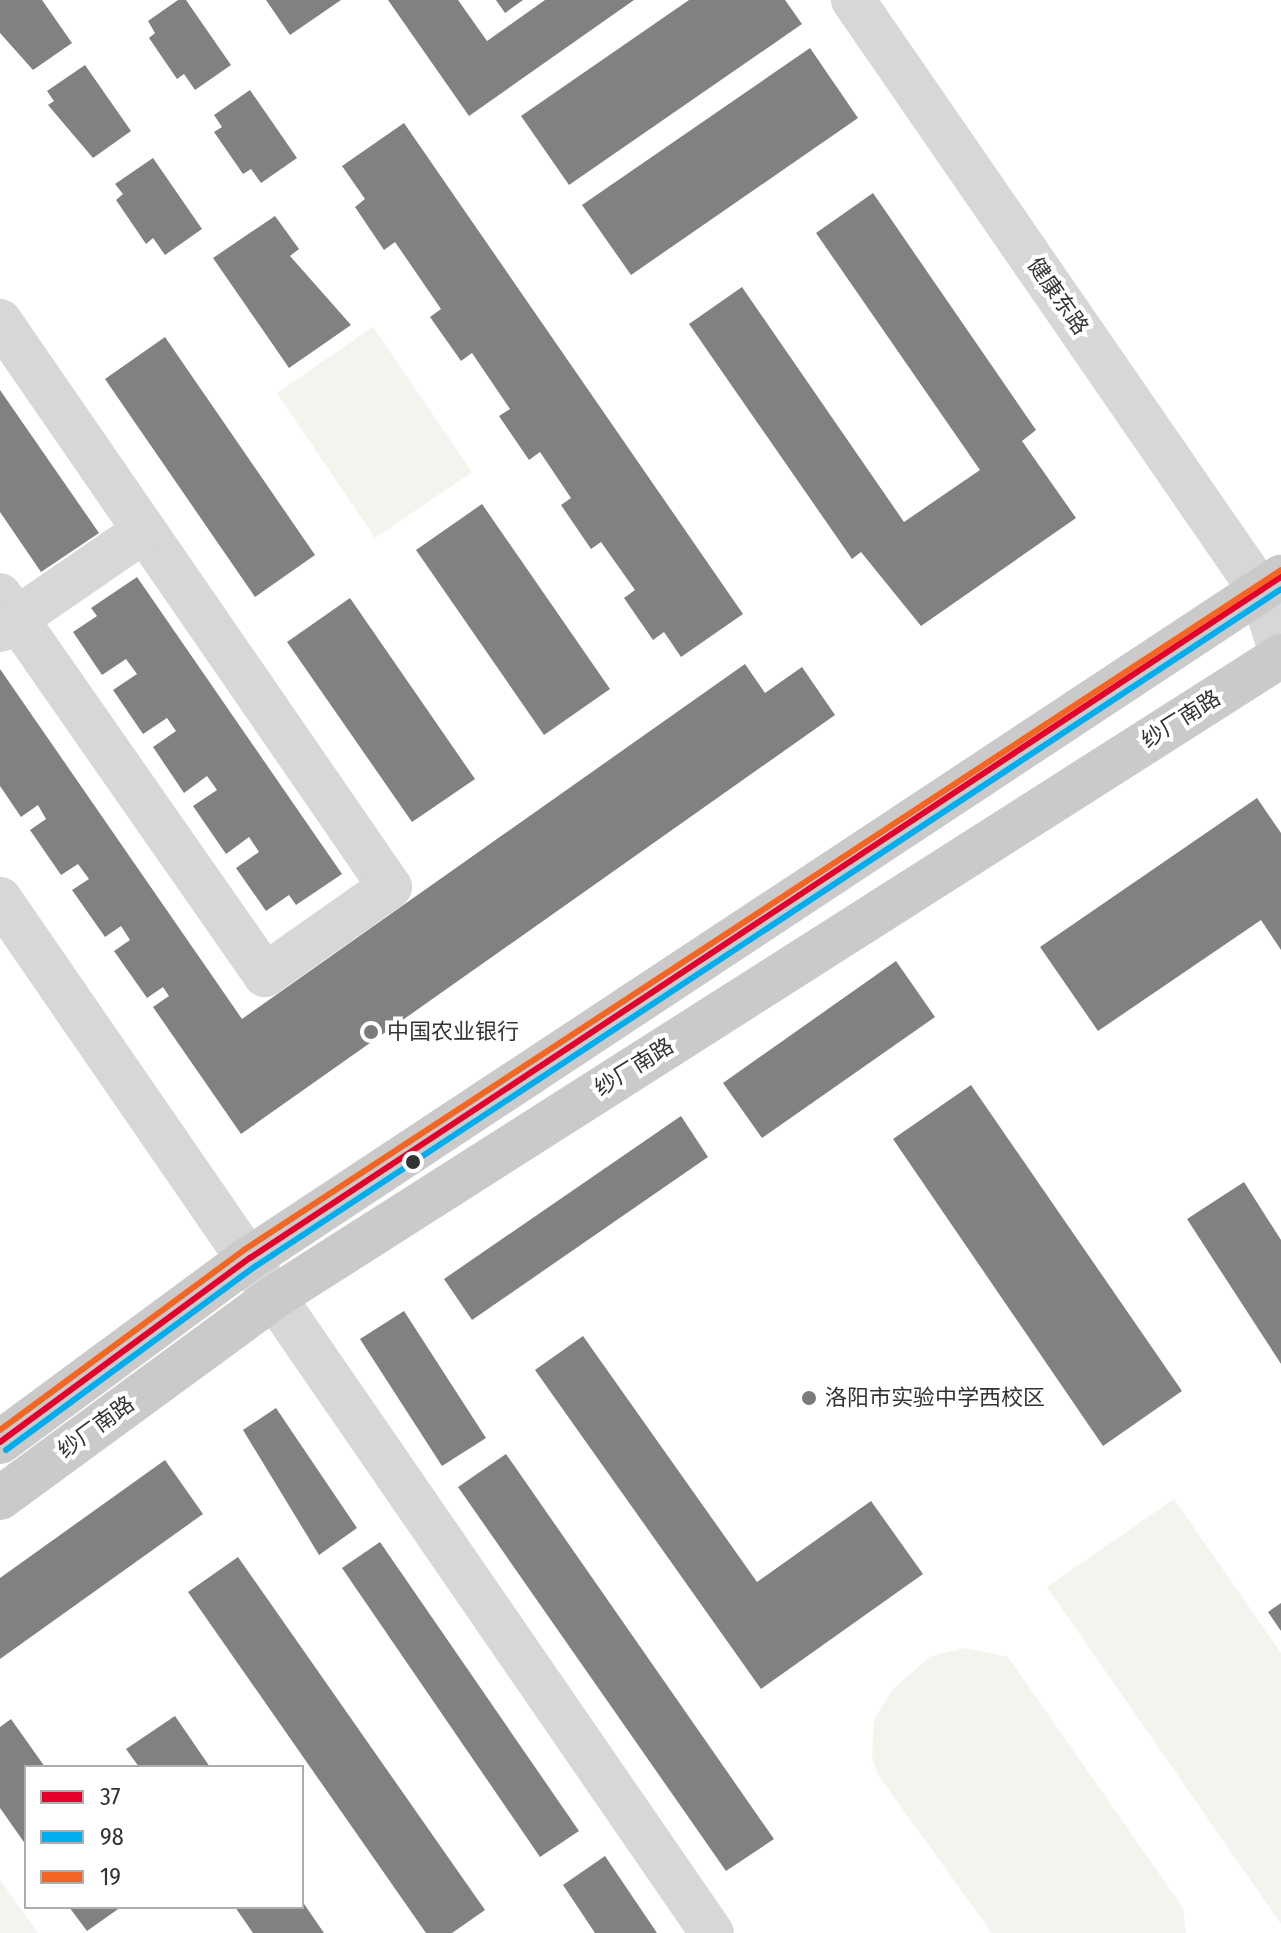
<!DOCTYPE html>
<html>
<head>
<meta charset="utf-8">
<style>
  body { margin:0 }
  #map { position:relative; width:1281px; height:1933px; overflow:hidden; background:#fff; font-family:"Fira Sans Condensed","Noto Sans SC",sans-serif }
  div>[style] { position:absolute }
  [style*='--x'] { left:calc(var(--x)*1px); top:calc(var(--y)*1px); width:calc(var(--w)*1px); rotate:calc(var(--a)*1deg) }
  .green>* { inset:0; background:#f1f5ed }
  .building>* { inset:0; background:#818181 }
  .minor>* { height:44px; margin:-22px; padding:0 22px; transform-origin:22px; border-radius:22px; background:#d7d7d7 }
  .major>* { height:44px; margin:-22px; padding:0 22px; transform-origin:22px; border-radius:22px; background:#cacaca }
  .bus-1>* { height:6px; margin:-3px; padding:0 3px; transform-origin:3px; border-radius:3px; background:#e4002b }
  .bus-2>* { height:6px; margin:-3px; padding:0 3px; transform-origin:3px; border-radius:3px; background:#00aeef }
  .bus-3>* { height:6px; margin:-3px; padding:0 3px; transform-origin:3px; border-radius:3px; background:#f26522 }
  .dots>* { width:22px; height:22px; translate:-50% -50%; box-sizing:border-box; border:4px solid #fff; border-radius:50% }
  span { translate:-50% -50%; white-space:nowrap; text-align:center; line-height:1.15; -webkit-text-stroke:8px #fff; paint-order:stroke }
  .street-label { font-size:22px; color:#333 }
  .poi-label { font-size:22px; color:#333 }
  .left { translate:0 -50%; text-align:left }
  .legend { position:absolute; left:24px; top:1765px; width:280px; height:144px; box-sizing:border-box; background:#fff; border:2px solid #adadad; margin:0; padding:10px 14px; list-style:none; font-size:24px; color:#333 }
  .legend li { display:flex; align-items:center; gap:16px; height:40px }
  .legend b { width:40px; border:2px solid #adadad }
</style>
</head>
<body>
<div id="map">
  <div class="green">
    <i style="clip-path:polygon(373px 327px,472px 472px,375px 538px,277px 393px)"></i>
    <i style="clip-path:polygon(1174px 1499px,1281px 1653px,1281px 1924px,1047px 1587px)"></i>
    <i style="clip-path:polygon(965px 1648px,1008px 1657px,1183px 1908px,1186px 1933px,992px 1933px,878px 1775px,872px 1756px,874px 1720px,892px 1690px,931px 1656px)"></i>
    <i style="clip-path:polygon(0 1880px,38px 1933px,0 1933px)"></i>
  </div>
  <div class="building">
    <i style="clip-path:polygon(0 0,42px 0,72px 43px,33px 70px,0 33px)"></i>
    <i style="clip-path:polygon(178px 0,186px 0,231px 65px,195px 90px,184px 74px,177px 79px,149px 38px,155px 33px,148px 21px)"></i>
    <i style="clip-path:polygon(266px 0,341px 0,290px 35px)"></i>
    <i style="clip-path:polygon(388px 0,458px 0,487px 41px,545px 0,634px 0,469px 116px)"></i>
    <i style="clip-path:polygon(496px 0,523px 0,505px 13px)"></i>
    <i style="clip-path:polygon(689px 0,785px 0,802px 24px,569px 185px,521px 116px)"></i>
    <i style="clip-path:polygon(810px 48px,858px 118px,631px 275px,582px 205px)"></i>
    <i style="clip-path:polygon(85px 65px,131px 131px,93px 158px,48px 105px,54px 101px,47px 91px)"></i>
    <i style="clip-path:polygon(250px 90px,297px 158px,261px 183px,251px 169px,243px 174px,214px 132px,222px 127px,214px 115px)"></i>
    <i style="clip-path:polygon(404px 123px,743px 614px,681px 657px,664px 632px,653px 640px,624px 598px,635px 590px,601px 542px,591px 549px,561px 505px,571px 498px,540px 452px,529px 460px,499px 416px,510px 409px,472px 353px,461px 361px,430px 317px,441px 309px,395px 242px,384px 250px,355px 207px,365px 199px,342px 166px)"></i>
    <i style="clip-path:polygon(153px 158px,202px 229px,165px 255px,153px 238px,146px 244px,116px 200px,123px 194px,115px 184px)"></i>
    <i style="clip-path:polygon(873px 193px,1036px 430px,1022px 441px,1076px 518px,921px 626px,861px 552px,852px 559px,689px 324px,742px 287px,904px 522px,980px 470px,816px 233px)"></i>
    <i style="clip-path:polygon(275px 216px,299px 249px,290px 256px,351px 325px,289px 368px,213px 258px)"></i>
    <i style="clip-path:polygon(165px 337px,315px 555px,255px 597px,105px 379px)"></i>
    <i style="clip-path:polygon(0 390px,99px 533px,41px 572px,0 512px)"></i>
    <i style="clip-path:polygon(482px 504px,610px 689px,544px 735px,416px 550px)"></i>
    <i style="clip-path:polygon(137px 577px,342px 874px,296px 905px,289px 895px,266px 911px,236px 868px,259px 852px,249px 837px,226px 854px,193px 806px,217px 790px,207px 776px,184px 793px,153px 747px,176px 731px,167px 718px,143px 734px,113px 690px,137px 674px,126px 659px,102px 675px,73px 632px,97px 616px,91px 608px)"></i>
    <i style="clip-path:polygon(350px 598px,475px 779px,412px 822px,287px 642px)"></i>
    <i style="clip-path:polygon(745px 664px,765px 693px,802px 667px,835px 715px,241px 1134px,153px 1007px,169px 996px,163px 987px,147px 998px,114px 951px,130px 940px,121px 926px,105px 937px,72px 890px,89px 879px,78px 864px,61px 875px,30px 830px,46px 819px,38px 805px,21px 817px,0 786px,0 669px,242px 1019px)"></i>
    <i style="clip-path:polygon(1257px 798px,1281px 833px,1281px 950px,1261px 920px,1098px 1031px,1040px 947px)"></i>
    <i style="clip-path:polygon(896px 961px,935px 1017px,762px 1138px,723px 1083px)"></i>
    <i style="clip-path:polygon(971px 1085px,1182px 1391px,1103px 1446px,893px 1139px)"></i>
    <i style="clip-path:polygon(681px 1116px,708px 1157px,472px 1320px,444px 1279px)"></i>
    <i style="clip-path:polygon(1244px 1182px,1281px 1240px,1281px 1364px,1187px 1219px)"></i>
    <i style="clip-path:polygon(404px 1311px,486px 1438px,442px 1466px,360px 1339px)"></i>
    <i style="clip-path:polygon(583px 1336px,757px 1582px,871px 1501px,923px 1574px,761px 1689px,535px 1370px)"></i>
    <i style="clip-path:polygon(276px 1408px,357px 1528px,319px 1555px,243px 1430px)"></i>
    <i style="clip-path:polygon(506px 1454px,774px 1839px,726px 1871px,458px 1487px)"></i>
    <i style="clip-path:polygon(165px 1460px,203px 1514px,0 1659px,0 1578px)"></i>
    <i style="clip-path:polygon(380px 1542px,579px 1831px,540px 1857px,342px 1568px)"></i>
    <i style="clip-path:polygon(238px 1557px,485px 1910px,452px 1933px,426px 1933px,188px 1592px)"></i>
    <i style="clip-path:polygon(1281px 1603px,1281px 1631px,1268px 1612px)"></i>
    <i style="clip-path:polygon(175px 1716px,210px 1767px,139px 1767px,126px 1749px)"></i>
    <i style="clip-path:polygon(11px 1719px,45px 1767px,26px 1767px,26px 1845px,0 1808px,0 1727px)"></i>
    <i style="clip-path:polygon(605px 1856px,657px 1933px,595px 1933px,563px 1885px)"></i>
    <i style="clip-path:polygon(302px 1901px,324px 1933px,253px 1933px,235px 1907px,302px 1907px)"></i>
    <i style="clip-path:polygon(69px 1907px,121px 1907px,87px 1931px)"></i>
  </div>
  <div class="minor">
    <i style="--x:853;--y:0;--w:720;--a:55.41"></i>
    <i style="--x:1262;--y:593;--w:63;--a:72.4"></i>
    <i style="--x:0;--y:321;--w:687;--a:55.43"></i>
    <i style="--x:390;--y:887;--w:153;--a:144.9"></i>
    <i style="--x:265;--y:975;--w:463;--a:-124.9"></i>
    <i style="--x:0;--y:630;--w:175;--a:-34.5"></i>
    <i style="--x:0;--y:899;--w:1255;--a:55.45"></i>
  </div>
  <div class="major">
    <i style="--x:0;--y:1442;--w:310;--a:-36.4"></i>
    <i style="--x:250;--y:1258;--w:1236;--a:-33.45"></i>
    <i style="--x:0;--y:1498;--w:342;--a:-36.2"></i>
    <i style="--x:276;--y:1296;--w:1191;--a:-32.49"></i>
  </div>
  <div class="bus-1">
    <i style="--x:0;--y:1442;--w:310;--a:-36.4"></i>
    <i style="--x:250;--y:1258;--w:1236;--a:-33.45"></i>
  </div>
  <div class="bus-2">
    <i style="--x:6;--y:1450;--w:310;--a:-36.4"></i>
    <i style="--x:256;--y:1266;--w:1228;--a:-33.44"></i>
  </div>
  <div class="bus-3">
    <i style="--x:0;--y:1430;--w:303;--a:-36.4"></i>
    <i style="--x:244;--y:1250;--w:1240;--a:-33.25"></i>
  </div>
  <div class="dots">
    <i style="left:371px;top:1032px;background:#7a7a7a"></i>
    <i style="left:413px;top:1162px;background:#333"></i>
    <i style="left:809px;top:1398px;background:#7a7a7a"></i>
  </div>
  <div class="street-label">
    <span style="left:1058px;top:296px;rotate:55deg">健康东路</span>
    <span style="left:1181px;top:719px;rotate:-32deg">纱厂南路</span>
    <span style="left:634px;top:1067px;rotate:-32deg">纱厂南路</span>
    <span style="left:96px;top:1427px;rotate:-36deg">纱厂南路</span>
  </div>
  <div class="poi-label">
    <span class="left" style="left:387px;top:1032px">中国农业银行</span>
    <span class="left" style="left:825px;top:1398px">洛阳市实验中学西校区</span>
  </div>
  <ul class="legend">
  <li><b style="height:10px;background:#e4002b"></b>37</li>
  <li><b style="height:10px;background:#00aeef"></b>98</li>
  <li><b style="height:10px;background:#f26522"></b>19</li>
  </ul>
</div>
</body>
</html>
